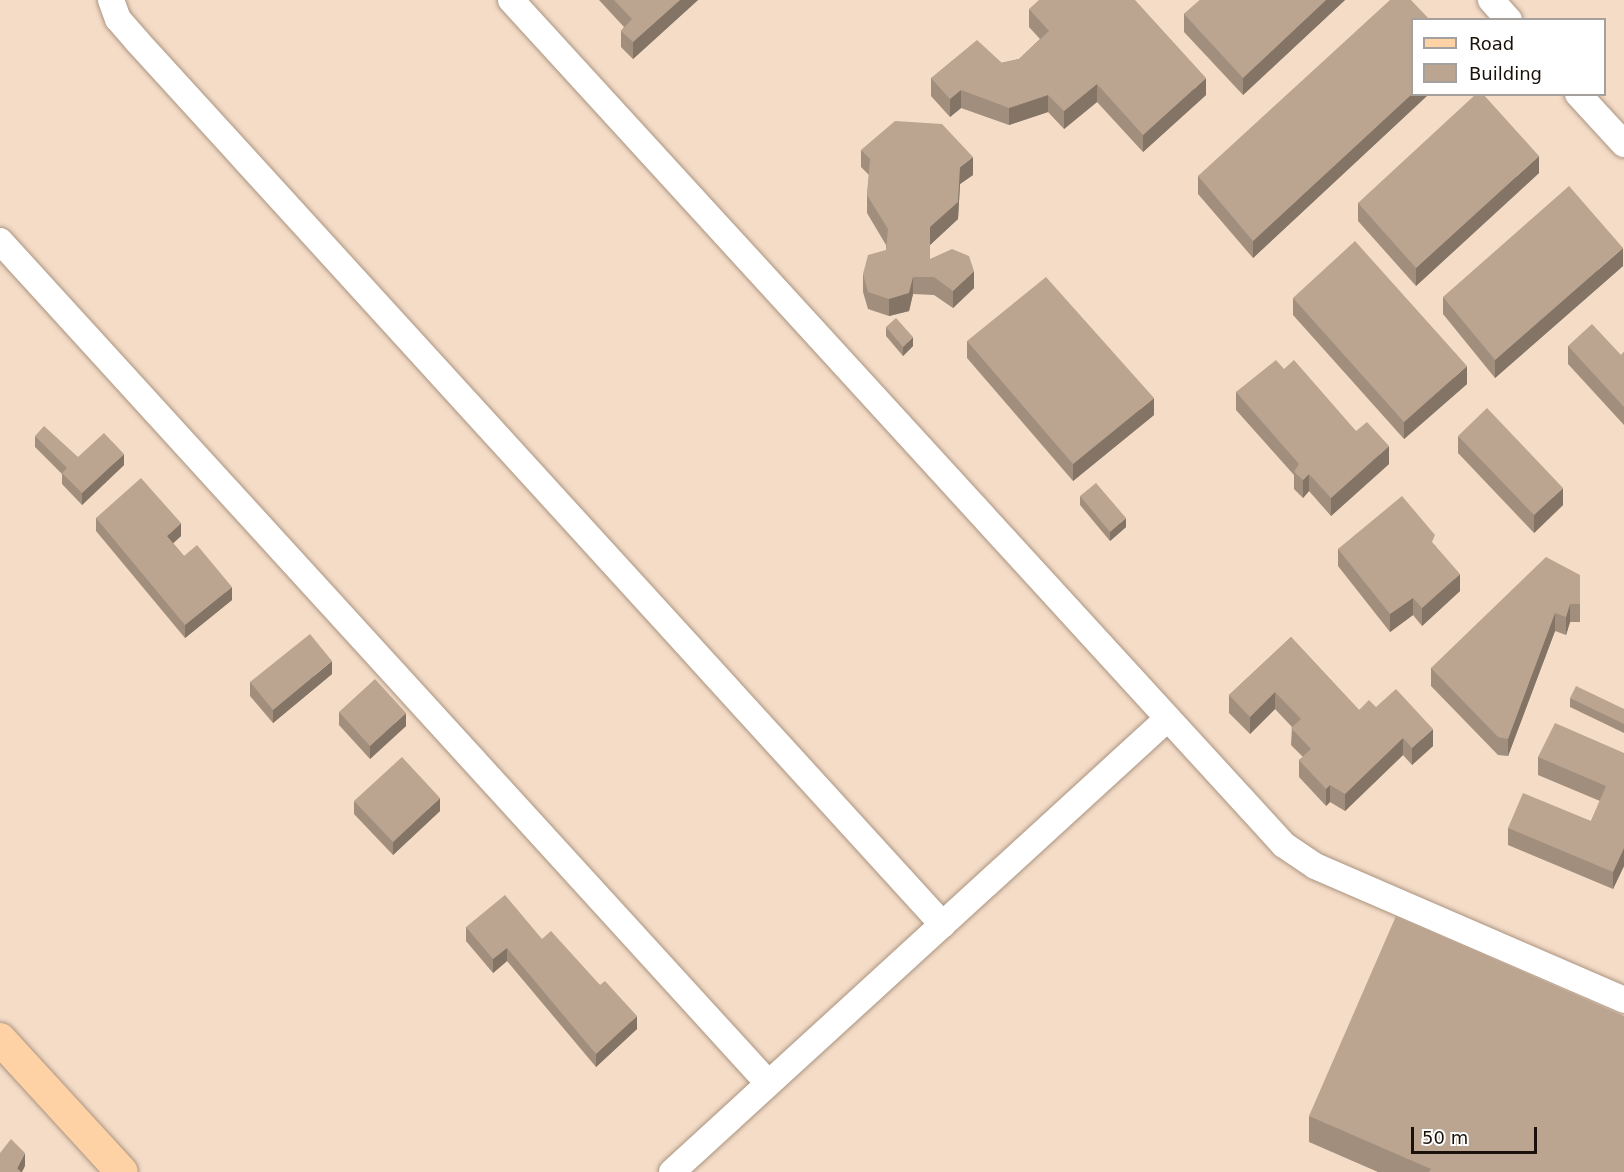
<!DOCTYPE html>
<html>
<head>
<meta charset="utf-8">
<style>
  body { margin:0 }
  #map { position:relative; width:1624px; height:1172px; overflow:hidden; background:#f4dcc7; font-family:"DejaVu Sans",sans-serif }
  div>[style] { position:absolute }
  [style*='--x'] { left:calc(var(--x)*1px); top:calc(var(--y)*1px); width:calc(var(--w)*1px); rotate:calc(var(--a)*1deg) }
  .roads { filter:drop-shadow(0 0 2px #aa9480) drop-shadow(0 0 2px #aa9480) }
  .minor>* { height:26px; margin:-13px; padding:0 13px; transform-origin:13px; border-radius:13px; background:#fff }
  .major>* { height:32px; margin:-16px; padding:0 16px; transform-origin:16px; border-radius:16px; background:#ffd2a6 }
  .wall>* { inset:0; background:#a18e7d }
  .shaded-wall>* { inset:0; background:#837466 }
  .building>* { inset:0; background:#bba591 }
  span { translate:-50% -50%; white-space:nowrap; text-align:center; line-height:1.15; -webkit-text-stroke:6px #fff; paint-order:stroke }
  .legend { position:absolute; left:1411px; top:18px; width:195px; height:78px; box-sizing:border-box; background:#fff; border:2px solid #a3a09d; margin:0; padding:8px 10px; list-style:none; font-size:18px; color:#1a120a }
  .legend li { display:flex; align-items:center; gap:12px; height:30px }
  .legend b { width:30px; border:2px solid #a3a09d }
  .scale { position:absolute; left:1411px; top:1127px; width:126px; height:27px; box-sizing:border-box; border:3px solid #1a120a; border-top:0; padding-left:8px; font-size:18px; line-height:21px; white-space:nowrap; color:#1a120a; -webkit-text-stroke:4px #fff; paint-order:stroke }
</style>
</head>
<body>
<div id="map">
  <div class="roads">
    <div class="minor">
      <i style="--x:111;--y:0;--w:20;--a:70"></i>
      <i style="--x:118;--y:19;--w:29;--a:49"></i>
      <i style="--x:137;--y:41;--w:1196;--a:47.64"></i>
      <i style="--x:511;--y:0;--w:1145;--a:47.55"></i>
      <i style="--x:1284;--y:845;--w:37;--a:34"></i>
      <i style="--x:1315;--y:866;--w:337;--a:23.4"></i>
      <i style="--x:1491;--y:0;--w:27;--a:48"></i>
      <i style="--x:1578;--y:94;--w:68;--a:47.4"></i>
      <i style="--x:0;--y:241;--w:1140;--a:47.63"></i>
      <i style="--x:672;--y:1172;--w:671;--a:-42.46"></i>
    </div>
    <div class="major">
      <i style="--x:0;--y:1039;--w:180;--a:47.5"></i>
    </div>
  </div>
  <div class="wall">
    <i style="clip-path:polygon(599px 0,698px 0,633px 59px,621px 47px,621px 31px,624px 27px)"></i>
    <i style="clip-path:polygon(1200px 0,1345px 0,1243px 95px,1184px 32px,1184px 14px)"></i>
    <i style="clip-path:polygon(1029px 9px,1206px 95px,1143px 152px,1097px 102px,1064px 129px,1048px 112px,1009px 125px,961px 108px,950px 117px,931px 96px,931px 78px,1019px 59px,1040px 39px,1029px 27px)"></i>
    <i style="clip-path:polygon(1413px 94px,1429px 94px,1253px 258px,1198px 194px,1198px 176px)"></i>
    <i style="clip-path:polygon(861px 150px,973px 175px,960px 184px,958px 219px,930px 245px,930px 259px,974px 288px,953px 308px,934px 295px,913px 294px,909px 311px,889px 316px,868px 309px,863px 292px,863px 274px,886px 250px,886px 245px,867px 213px,867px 195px,869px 175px,861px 167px)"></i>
    <i style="clip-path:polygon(1539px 173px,1416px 286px,1358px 221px,1358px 203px)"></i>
    <i style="clip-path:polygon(1623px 266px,1495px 378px,1443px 314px,1443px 297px)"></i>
    <i style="clip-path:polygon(1293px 298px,1467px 384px,1404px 439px,1293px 315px)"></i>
    <i style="clip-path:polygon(886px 327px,913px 346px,903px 356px,886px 336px)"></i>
    <i style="clip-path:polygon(967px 341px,1154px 415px,1073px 481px,967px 358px)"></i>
    <i style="clip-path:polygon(1568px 346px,1621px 355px,1624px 352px,1624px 425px,1568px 364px)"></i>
    <i style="clip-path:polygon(1284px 369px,1356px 431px,1389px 464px,1331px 516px,1309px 491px,1303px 498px,1294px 489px,1294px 475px,1236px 410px,1236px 392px)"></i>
    <i style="clip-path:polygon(35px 436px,78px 457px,124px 465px,82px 505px,62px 484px,62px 474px,35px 447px)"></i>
    <i style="clip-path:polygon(1458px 436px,1563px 505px,1534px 533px,1458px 453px)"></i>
    <i style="clip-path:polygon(1080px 496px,1126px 527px,1110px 541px,1080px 505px)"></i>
    <i style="clip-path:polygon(96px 518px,181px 536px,173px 543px,184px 556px,232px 600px,185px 638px,96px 531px)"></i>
    <i style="clip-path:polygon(1435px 545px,1460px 591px,1422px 626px,1413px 615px,1390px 632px,1338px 566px,1338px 549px)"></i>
    <i style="clip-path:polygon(1580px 575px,1580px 622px,1570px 622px,1566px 635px,1555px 631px,1508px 756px,1498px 755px,1431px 686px,1431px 668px)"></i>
    <i style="clip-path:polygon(1291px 637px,1359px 710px,1376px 707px,1433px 746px,1412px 765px,1403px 755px,1345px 811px,1330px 802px,1326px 806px,1299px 777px,1299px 760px,1303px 757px,1291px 745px,1292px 727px,1275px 709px,1250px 734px,1229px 713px,1229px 695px)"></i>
    <i style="clip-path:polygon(332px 674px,273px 723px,250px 696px,250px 682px)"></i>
    <i style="clip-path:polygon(1570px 698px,1624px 709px,1624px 733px,1570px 707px)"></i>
    <i style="clip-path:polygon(339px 712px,406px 726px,370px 759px,339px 725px)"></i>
    <i style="clip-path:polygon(1624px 753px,1624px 866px,1613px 889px,1508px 845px,1508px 828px,1591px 821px,1600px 801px,1538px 775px,1538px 757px)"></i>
    <i style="clip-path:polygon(354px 801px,440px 811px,393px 855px,354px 814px)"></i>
    <i style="clip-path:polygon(466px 927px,542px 939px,600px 985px,637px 1029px,596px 1067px,507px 961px,493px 973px,466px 941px)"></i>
    <i style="clip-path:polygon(1309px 1116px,1624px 1172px,1378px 1172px,1309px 1142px)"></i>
  </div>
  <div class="shaded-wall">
    <i style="clip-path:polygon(680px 0,698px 0,633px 59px,633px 42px)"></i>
    <i style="clip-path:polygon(1326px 0,1345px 0,1243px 95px,1243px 78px)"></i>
    <i style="clip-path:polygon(1206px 78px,1206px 95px,1143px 152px,1143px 135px)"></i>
    <i style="clip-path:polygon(1097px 84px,1097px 102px,1064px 129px,1064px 111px)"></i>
    <i style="clip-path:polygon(961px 90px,961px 108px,950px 117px,950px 99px)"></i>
    <i style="clip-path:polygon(1413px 93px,1413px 94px,1429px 94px,1253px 258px,1253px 241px)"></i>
    <i style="clip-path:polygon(1048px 95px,1048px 112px,1009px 125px,1009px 108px)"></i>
    <i style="clip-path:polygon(1539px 156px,1539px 173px,1416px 286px,1416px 268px)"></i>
    <i style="clip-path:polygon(973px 157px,973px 175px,960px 184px,958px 219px,930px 245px,930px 227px,960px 167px)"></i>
    <i style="clip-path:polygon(1623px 248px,1623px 266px,1495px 378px,1495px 360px)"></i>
    <i style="clip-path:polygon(974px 271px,974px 288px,953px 308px,953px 291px)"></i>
    <i style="clip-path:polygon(913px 277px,913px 294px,909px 311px,889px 316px,889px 299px)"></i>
    <i style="clip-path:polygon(913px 337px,913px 346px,903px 356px,903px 347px)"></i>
    <i style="clip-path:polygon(1467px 366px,1467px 384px,1404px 439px,1404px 422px)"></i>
    <i style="clip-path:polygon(1154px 398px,1154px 415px,1073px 481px,1073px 464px)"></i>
    <i style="clip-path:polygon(1389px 446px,1389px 464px,1331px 516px,1331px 498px)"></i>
    <i style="clip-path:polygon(124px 454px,124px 465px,82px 505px,82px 493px)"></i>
    <i style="clip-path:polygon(1309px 474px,1309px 491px,1303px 498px,1303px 480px)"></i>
    <i style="clip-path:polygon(1563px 488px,1563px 505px,1534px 533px,1534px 515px)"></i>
    <i style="clip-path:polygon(1126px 518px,1126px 527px,1110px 541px,1110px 532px)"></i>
    <i style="clip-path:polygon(181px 523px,181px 536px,167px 549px,167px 536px)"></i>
    <i style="clip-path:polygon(1460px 574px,1460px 591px,1422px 626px,1422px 608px)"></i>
    <i style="clip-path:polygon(232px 587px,232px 600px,185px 638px,185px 625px)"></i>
    <i style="clip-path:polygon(1413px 598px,1413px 615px,1390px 632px,1390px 614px)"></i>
    <i style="clip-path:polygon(1570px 604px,1570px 622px,1566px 635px,1566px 617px)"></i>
    <i style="clip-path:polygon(1555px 613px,1555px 631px,1508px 756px,1508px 739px)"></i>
    <i style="clip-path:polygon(332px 661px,332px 674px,273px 723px,273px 710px)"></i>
    <i style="clip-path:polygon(1275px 692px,1275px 709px,1250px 734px,1250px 717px)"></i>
    <i style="clip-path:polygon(406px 713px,406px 726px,370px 759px,370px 746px)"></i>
    <i style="clip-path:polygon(1433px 729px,1433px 746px,1412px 765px,1412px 748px)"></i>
    <i style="clip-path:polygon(1403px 738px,1403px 755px,1345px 811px,1345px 794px)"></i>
    <i style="clip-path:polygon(1330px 785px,1330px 802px,1326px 806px,1326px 789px)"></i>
    <i style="clip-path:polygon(440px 798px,440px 811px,393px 855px,393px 842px)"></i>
    <i style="clip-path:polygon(1624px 848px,1624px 866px,1613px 889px,1613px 872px)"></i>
    <i style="clip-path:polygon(507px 948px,507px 961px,493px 973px,493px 959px)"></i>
    <i style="clip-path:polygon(637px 1016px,637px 1029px,596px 1067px,596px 1054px)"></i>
    <i style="clip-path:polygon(25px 1153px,25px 1166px,22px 1172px,17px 1172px,17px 1168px)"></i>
  </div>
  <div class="building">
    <i style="clip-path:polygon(614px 0,680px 0,633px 42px,621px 31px,632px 19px)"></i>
    <i style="clip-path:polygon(1039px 0,1135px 0,1206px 78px,1143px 135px,1097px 84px,1064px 111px,1048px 95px,1009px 108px,961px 90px,950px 99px,931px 78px,977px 40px,1002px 63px,1019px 59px,1049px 31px,1029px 9px)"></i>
    <i style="clip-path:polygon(1200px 0,1326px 0,1243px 78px,1184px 14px)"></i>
    <i style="clip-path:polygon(1390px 0,1411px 0,1430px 20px,1413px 20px,1413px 93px,1253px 241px,1198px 176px)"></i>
    <i style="clip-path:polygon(1476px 94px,1483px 94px,1539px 156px,1416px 268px,1358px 203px)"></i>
    <i style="clip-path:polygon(895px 121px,942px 124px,973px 157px,960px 167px,958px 202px,930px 227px,930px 259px,952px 249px,969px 256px,974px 271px,953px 291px,934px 277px,913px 277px,909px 293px,889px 299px,868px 292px,863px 274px,868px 255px,886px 250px,888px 229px,867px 195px,870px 159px,861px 150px)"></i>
    <i style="clip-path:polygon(1569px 186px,1623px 248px,1495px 360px,1443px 297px)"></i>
    <i style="clip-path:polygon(1355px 241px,1467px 366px,1404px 422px,1293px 298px)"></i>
    <i style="clip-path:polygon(1046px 277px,1154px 398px,1073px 464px,967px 341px)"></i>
    <i style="clip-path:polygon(896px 318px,913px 337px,903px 347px,886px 327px)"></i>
    <i style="clip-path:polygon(1592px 324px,1621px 355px,1624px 352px,1624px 407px,1568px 346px)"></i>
    <i style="clip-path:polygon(1276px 360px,1284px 369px,1294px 360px,1356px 431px,1367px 422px,1389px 446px,1331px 498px,1309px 474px,1303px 480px,1294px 472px,1299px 464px,1236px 392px)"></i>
    <i style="clip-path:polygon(1487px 408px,1563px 488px,1534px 515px,1458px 436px)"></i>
    <i style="clip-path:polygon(44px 426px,78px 457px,104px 433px,124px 454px,82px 493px,62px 473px,67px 468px,35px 436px)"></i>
    <i style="clip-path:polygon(141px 478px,181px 523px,167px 536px,184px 556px,197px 545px,232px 587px,185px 625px,96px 518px)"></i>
    <i style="clip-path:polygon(1096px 483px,1126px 518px,1110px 532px,1080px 496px)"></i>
    <i style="clip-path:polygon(1402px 496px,1435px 535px,1432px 542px,1460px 574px,1422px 608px,1413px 598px,1390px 614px,1338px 549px)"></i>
    <i style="clip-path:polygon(1546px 557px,1580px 575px,1580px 604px,1570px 604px,1566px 617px,1555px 613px,1508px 739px,1498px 737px,1431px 668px)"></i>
    <i style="clip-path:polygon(310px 634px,332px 661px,273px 710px,250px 682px)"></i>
    <i style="clip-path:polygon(1291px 637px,1359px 710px,1369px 700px,1376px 707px,1396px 689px,1433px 729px,1412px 748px,1403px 738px,1345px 794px,1330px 785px,1326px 789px,1299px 760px,1311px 749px,1291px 728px,1301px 719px,1275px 692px,1250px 717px,1229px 695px)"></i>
    <i style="clip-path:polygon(375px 679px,406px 713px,370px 746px,339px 712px)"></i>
    <i style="clip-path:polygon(1576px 686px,1624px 709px,1624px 724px,1570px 698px)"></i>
    <i style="clip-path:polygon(1555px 723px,1624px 753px,1624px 848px,1613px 872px,1508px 828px,1523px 793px,1591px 821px,1606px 786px,1538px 757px)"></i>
    <i style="clip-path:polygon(402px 757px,440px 798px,393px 842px,354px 801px)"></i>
    <i style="clip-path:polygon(505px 895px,542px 939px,551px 931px,600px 985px,605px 981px,637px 1016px,596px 1054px,507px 948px,493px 959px,466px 927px)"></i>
    <i style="clip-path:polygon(1396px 916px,1624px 1016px,1624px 1172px,1429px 1172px,1431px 1169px,1309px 1116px)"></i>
    <i style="clip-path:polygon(11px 1139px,25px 1153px,17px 1168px,21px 1172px,0 1172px,0 1153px)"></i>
  </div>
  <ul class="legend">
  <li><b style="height:8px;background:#ffd2a6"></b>Road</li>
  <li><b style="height:16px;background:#bba591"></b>Building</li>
  </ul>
  <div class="scale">50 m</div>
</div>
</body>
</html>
